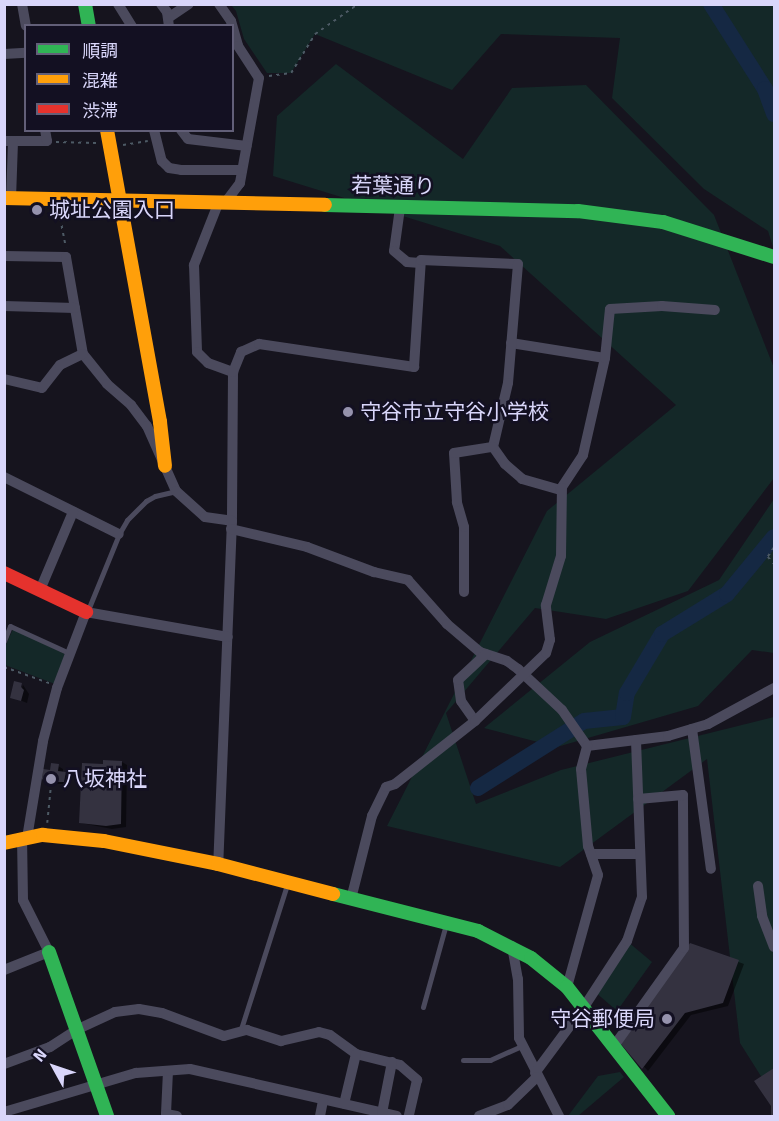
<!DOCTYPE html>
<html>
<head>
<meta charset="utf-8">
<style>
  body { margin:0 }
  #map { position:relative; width:779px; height:1121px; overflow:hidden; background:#16141e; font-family:Signika,"Noto Sans JP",sans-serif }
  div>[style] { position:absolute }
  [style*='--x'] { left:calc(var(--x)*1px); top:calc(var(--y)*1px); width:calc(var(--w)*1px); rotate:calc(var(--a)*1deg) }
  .green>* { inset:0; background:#142828 }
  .shadow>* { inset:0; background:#0007 }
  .river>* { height:16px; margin:-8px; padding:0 8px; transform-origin:8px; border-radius:8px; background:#152843 }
  .building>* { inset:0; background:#343240 }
  .path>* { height:1.5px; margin-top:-0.75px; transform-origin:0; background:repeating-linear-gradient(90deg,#4d5a65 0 3px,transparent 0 7.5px) }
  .lane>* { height:5px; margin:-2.5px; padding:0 2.5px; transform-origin:2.5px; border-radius:2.5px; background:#4b4a5d }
  .street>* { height:10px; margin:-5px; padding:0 5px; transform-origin:5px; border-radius:5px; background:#4b4a5d }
  .fast>* { height:14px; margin:-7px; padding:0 7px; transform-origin:7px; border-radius:7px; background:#30b455 }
  .slow>* { height:14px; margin:-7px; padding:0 7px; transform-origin:7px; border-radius:7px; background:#ff9f0a }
  .jam>* { height:14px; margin:-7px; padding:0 7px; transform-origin:7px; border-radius:7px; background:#e5322d }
  .dots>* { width:16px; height:16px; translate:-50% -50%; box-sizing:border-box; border:3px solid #131022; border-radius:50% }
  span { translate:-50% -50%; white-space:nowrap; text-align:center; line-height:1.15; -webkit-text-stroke:5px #131022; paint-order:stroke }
  .street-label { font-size:21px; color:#d9d6fa }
  .poi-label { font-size:21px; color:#d9d6fa }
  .left { translate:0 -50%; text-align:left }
  .right { translate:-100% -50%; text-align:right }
  .frame { position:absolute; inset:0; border:6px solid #d9d6fa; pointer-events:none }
  .legend { position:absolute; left:24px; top:24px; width:210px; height:108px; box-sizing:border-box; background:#131022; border:2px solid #625f78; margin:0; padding:8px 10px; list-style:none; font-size:18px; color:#d9d6fa }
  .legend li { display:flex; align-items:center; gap:12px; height:30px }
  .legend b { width:30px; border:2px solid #625f78 }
  .north { position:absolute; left:24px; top:1037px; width:60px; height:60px; -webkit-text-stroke:4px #131022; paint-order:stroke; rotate:310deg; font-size:16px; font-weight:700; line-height:24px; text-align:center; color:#d9d6fa }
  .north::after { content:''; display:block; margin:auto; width:21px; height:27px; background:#d9d6fa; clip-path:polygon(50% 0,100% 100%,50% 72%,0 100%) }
</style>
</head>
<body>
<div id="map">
  <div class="green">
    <i style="clip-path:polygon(231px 5px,774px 5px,774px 250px,768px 231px,704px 189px,612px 98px,620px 38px,501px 34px,452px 90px,315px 34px,291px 73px,267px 73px,244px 39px,236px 11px)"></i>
    <i style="clip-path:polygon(336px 64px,463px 159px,512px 88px,586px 85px,714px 215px,774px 368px,774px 478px,688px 591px,606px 619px,535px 608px,446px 713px,476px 804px,561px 770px,774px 717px,774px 1097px,740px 1043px,707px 759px,560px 867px,387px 826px,547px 511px,676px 405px,500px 246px,273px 176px,277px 116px)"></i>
    <i style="clip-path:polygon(774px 499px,774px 653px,752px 650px,698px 706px,557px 747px,484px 728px,590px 642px,719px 580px)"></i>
    <i style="clip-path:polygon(13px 629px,65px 654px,55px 684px,5px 665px,4px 649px)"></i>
    <i style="clip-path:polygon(627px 941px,652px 962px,617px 1011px,594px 991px)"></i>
    <i style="clip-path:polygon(620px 1072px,624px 1077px,578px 1116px,568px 1116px,598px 1076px)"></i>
  </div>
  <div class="shadow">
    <i style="clip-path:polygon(23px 685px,29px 694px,27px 703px,12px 697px,20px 695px)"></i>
    <i style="clip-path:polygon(122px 762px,127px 765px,126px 827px,112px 829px,81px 823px,104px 765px)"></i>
    <i style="clip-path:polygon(58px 766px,63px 769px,63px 773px,70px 777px,69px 784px,52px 784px,44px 779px)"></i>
    <i style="clip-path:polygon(691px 944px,744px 964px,728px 1006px,691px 1015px,648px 1071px,623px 1044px)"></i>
    <i style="clip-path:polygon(774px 1069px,774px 1116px,773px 1116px,772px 1105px,756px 1081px)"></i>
  </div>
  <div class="river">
    <i style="--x:711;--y:4;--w:101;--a:57.6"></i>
    <i style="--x:765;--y:89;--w:27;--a:70"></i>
    <i style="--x:478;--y:788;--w:125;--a:-32.3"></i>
    <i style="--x:584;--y:721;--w:39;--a:-6"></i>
    <i style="--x:623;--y:717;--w:24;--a:-81"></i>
    <i style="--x:627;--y:693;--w:69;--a:-59.3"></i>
    <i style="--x:662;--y:634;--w:76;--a:-31.6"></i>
    <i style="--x:727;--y:594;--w:74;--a:-50.5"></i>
  </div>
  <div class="building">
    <i style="clip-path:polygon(14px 681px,22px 683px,21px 687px,24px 690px,21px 701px,10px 698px)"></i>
    <i style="clip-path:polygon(103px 760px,122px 761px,121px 824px,106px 826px,79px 823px,82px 763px,103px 764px)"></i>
    <i style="clip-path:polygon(51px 763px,59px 764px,58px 771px,66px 772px,64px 782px,46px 782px,42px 779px,43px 769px,50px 770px)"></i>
    <i style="clip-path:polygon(690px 943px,739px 960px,723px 1003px,685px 1013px,642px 1069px,621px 1044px)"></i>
    <i style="clip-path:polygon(774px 1068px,774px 1116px,771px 1116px,771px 1106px,754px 1081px)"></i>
  </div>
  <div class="path">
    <i style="--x:269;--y:76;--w:22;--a:-8"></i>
    <i style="--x:291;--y:73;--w:46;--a:-58.4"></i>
    <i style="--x:315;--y:34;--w:52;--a:-34.9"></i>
    <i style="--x:56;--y:142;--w:40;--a:1.4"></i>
    <i style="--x:123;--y:145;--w:25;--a:-9"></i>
    <i style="--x:59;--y:211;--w:37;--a:79"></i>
    <i style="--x:774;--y:548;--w:11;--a:124"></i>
    <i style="--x:768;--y:557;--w:9;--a:49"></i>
    <i style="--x:4;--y:667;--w:48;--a:19.6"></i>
    <i style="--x:47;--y:823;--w:40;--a:-84.3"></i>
  </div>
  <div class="lane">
    <i style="--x:88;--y:610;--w:82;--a:-67.8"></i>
    <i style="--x:119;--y:534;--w:16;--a:-60"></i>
    <i style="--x:127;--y:520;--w:27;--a:-45"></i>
    <i style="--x:146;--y:501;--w:10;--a:-29"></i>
    <i style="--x:155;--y:496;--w:22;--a:-13"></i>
    <i style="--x:4;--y:641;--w:16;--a:-68"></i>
    <i style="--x:10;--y:626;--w:65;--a:24.6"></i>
    <i style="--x:423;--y:1007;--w:86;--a:-74.5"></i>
    <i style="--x:240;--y:1032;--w:154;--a:-72.3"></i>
    <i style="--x:463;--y:1060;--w:27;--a:0"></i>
    <i style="--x:490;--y:1060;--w:34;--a:-24"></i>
  </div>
  <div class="street">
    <i style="--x:22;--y:4;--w:22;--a:80"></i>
    <i style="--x:118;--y:4;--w:26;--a:58"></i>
    <i style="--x:161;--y:4;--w:10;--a:53"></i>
    <i style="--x:167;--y:12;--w:14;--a:82"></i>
    <i style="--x:219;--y:4;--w:21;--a:55"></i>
    <i style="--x:231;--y:21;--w:26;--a:74"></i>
    <i style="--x:238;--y:46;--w:38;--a:57"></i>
    <i style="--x:259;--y:78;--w:107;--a:100.3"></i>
    <i style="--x:240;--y:183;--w:26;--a:127"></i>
    <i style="--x:168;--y:18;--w:25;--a:-34"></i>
    <i style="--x:4;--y:54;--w:22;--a:-3"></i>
    <i style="--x:154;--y:130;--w:32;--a:76"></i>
    <i style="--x:162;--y:161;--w:10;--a:45"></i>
    <i style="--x:169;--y:168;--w:12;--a:9"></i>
    <i style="--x:181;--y:170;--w:61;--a:0"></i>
    <i style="--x:181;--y:130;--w:11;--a:52"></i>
    <i style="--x:188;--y:139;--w:59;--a:6.8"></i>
    <i style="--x:4;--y:141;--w:43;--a:0"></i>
    <i style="--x:47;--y:141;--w:11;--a:-100"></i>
    <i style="--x:11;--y:199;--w:58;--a:-88"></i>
    <i style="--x:218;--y:204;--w:66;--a:111.5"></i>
    <i style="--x:194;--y:265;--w:87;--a:88"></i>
    <i style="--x:197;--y:352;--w:16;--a:45"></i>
    <i style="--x:208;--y:363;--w:27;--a:20"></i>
    <i style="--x:233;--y:372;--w:149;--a:90.4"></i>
    <i style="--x:232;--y:521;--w:343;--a:92.3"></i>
    <i style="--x:400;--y:208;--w:43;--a:97.9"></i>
    <i style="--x:394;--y:251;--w:17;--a:40"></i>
    <i style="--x:407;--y:262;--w:13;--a:4"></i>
    <i style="--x:4;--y:256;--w:62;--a:0.9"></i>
    <i style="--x:66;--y:257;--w:98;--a:80.1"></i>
    <i style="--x:83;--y:354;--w:38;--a:51"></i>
    <i style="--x:107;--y:384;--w:32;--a:41"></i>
    <i style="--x:131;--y:405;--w:26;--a:53"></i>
    <i style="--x:147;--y:426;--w:71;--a:66"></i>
    <i style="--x:176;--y:491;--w:39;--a:42"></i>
    <i style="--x:205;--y:517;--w:27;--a:8"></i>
    <i style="--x:4;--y:306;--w:71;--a:1.6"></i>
    <i style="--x:511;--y:343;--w:95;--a:9.1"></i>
    <i style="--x:233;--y:372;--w:22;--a:-68"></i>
    <i style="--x:241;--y:352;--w:20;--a:-24"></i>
    <i style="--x:259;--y:344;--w:157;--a:8.4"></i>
    <i style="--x:414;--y:367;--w:107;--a:-86.3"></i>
    <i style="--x:421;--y:260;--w:97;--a:2.4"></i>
    <i style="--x:518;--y:264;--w:119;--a:94.8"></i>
    <i style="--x:508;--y:383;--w:66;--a:103.2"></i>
    <i style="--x:493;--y:447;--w:21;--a:55"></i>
    <i style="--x:505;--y:464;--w:23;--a:41"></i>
    <i style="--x:522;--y:479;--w:40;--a:16"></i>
    <i style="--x:560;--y:490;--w:42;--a:-56.7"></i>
    <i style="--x:583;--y:455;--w:99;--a:-77.2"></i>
    <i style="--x:605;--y:358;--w:49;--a:-84.2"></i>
    <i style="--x:610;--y:309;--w:52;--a:-3.3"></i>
    <i style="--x:662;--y:306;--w:53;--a:4.3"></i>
    <i style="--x:4;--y:379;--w:39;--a:13"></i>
    <i style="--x:42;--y:388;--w:29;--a:-52"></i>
    <i style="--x:60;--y:365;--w:25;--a:-26"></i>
    <i style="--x:4;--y:477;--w:128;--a:26.4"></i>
    <i style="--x:231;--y:529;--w:78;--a:13.3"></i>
    <i style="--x:307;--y:547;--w:72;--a:20.5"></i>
    <i style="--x:374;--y:572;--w:35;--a:13"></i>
    <i style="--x:408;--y:580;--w:59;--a:48.4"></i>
    <i style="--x:447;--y:624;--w:43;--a:40.3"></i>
    <i style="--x:480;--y:652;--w:28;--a:18"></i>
    <i style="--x:507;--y:661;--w:14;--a:36"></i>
    <i style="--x:518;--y:669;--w:60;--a:43"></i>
    <i style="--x:562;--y:710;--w:44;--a:55.2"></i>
    <i style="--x:587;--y:746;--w:82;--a:-7"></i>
    <i style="--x:668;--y:736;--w:42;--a:-16.7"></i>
    <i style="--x:708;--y:724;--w:75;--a:-28.6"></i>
    <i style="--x:40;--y:590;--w:85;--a:-67.1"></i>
    <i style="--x:464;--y:592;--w:65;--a:-90"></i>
    <i style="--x:464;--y:527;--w:26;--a:-106"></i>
    <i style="--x:457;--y:502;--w:49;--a:-93.5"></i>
    <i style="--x:454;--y:453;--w:39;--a:-9"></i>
    <i style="--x:475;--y:721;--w:24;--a:-125"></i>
    <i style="--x:461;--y:701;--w:21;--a:-98"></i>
    <i style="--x:458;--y:680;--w:38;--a:-43"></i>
    <i style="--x:692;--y:729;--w:141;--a:82.3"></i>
    <i style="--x:27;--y:838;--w:98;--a:-80.6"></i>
    <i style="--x:43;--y:741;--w:55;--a:-75.2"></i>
    <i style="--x:57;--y:688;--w:81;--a:-69.1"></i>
    <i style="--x:86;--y:612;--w:144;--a:10"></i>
    <i style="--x:591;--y:854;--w:49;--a:0"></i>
    <i style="--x:758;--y:886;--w:30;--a:82"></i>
    <i style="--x:762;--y:916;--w:33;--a:69"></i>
    <i style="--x:351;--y:899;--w:86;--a:-75.8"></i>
    <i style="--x:372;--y:816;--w:32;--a:-64"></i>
    <i style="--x:386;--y:787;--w:9;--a:-18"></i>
    <i style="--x:395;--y:784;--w:102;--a:-38.2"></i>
    <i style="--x:475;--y:721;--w:98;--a:-43.8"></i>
    <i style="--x:546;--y:653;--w:14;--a:-73"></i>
    <i style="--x:550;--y:640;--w:35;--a:-97"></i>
    <i style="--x:546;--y:605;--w:51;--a:-73"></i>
    <i style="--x:561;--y:556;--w:68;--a:-89.2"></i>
    <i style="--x:512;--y:946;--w:34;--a:80"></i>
    <i style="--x:518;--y:979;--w:59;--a:89"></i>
    <i style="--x:519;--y:1038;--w:88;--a:62.9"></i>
    <i style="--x:4;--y:970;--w:48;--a:-21.8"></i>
    <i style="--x:49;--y:952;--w:58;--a:-116.6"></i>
    <i style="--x:23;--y:900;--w:62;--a:-90.9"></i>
    <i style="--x:567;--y:987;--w:116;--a:-74.5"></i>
    <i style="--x:598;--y:875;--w:31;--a:-109"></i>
    <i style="--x:588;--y:846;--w:77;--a:-95.2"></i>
    <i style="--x:581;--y:769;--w:24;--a:-75"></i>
    <i style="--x:584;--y:1007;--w:79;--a:-56.9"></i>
    <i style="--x:627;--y:941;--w:46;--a:-71.2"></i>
    <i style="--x:642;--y:897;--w:157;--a:-92.2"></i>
    <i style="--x:614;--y:1046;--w:120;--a:-54.5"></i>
    <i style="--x:684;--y:948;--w:153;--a:-90.4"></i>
    <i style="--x:683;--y:795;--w:45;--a:174.9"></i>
    <i style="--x:356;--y:1054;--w:45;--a:14"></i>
    <i style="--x:400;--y:1065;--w:23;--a:41"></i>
    <i style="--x:417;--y:1080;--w:37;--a:103"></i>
    <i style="--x:4;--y:1064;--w:49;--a:-20.3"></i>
    <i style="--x:50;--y:1047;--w:31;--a:-33"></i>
    <i style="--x:76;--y:1030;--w:43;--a:-24.8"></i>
    <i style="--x:115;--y:1012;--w:24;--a:-7"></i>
    <i style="--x:139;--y:1009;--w:23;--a:10"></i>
    <i style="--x:162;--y:1013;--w:66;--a:20.4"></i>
    <i style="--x:224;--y:1036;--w:24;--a:-15"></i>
    <i style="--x:247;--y:1030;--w:36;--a:18"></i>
    <i style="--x:281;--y:1041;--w:39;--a:-13"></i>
    <i style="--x:319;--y:1032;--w:11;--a:15"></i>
    <i style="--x:330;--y:1035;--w:32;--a:36"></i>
    <i style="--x:356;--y:1054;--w:51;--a:103.5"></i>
    <i style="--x:168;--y:1071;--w:43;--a:92.7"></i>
    <i style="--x:166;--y:1114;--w:11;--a:10"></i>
    <i style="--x:535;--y:1073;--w:62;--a:-53.5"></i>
    <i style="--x:4;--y:1112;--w:138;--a:-16.5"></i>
    <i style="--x:136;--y:1073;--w:54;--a:-4.2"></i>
    <i style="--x:190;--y:1069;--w:212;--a:12.8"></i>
    <i style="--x:382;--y:1113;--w:52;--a:-78.9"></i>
    <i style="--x:320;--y:1116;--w:16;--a:-79"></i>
    <i style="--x:479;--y:1116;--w:31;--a:-21"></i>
    <i style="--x:508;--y:1105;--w:40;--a:-44"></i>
  </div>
  <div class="fast">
    <i style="--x:85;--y:4;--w:22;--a:80"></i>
    <i style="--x:325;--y:205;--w:253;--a:1.4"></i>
    <i style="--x:578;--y:211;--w:86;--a:7.4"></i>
    <i style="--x:663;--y:222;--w:116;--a:17.5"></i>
    <i style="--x:333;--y:894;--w:150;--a:14.3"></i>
    <i style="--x:478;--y:931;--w:59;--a:27"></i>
    <i style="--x:531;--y:958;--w:46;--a:38.9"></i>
    <i style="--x:567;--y:987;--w:164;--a:51.9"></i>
    <i style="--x:49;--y:952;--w:174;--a:70.5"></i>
  </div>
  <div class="slow">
    <i style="--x:107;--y:130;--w:297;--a:79.7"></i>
    <i style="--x:160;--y:422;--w:44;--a:83.5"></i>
    <i style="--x:4;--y:198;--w:321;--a:1.2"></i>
    <i style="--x:4;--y:843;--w:40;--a:-12"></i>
    <i style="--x:43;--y:835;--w:61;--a:5.6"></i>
    <i style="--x:104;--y:841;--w:116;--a:11.4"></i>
    <i style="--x:218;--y:864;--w:119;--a:14.6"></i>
  </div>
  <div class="jam">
    <i style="--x:4;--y:573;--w:91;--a:25.4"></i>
  </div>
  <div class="dots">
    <i style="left:37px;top:210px;background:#9592ad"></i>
    <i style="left:348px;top:412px;background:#9592ad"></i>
    <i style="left:51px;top:779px;background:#9592ad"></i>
    <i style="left:667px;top:1019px;background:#9592ad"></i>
  </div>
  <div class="street-label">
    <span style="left:393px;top:186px;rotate:1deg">若葉通り</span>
  </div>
  <div class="poi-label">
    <span class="left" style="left:49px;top:210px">城址公園入口</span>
    <span class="left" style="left:360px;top:412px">守谷市立守谷小学校</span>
    <span class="left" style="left:63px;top:779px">八坂神社</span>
    <span class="right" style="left:655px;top:1019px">守谷郵便局</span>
  </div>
  <div class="frame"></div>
  <ul class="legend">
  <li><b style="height:8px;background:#30b455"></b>順調</li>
  <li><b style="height:8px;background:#ff9f0a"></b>混雑</li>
  <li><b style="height:8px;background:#e5322d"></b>渋滞</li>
  </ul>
  <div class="north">N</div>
</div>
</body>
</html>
